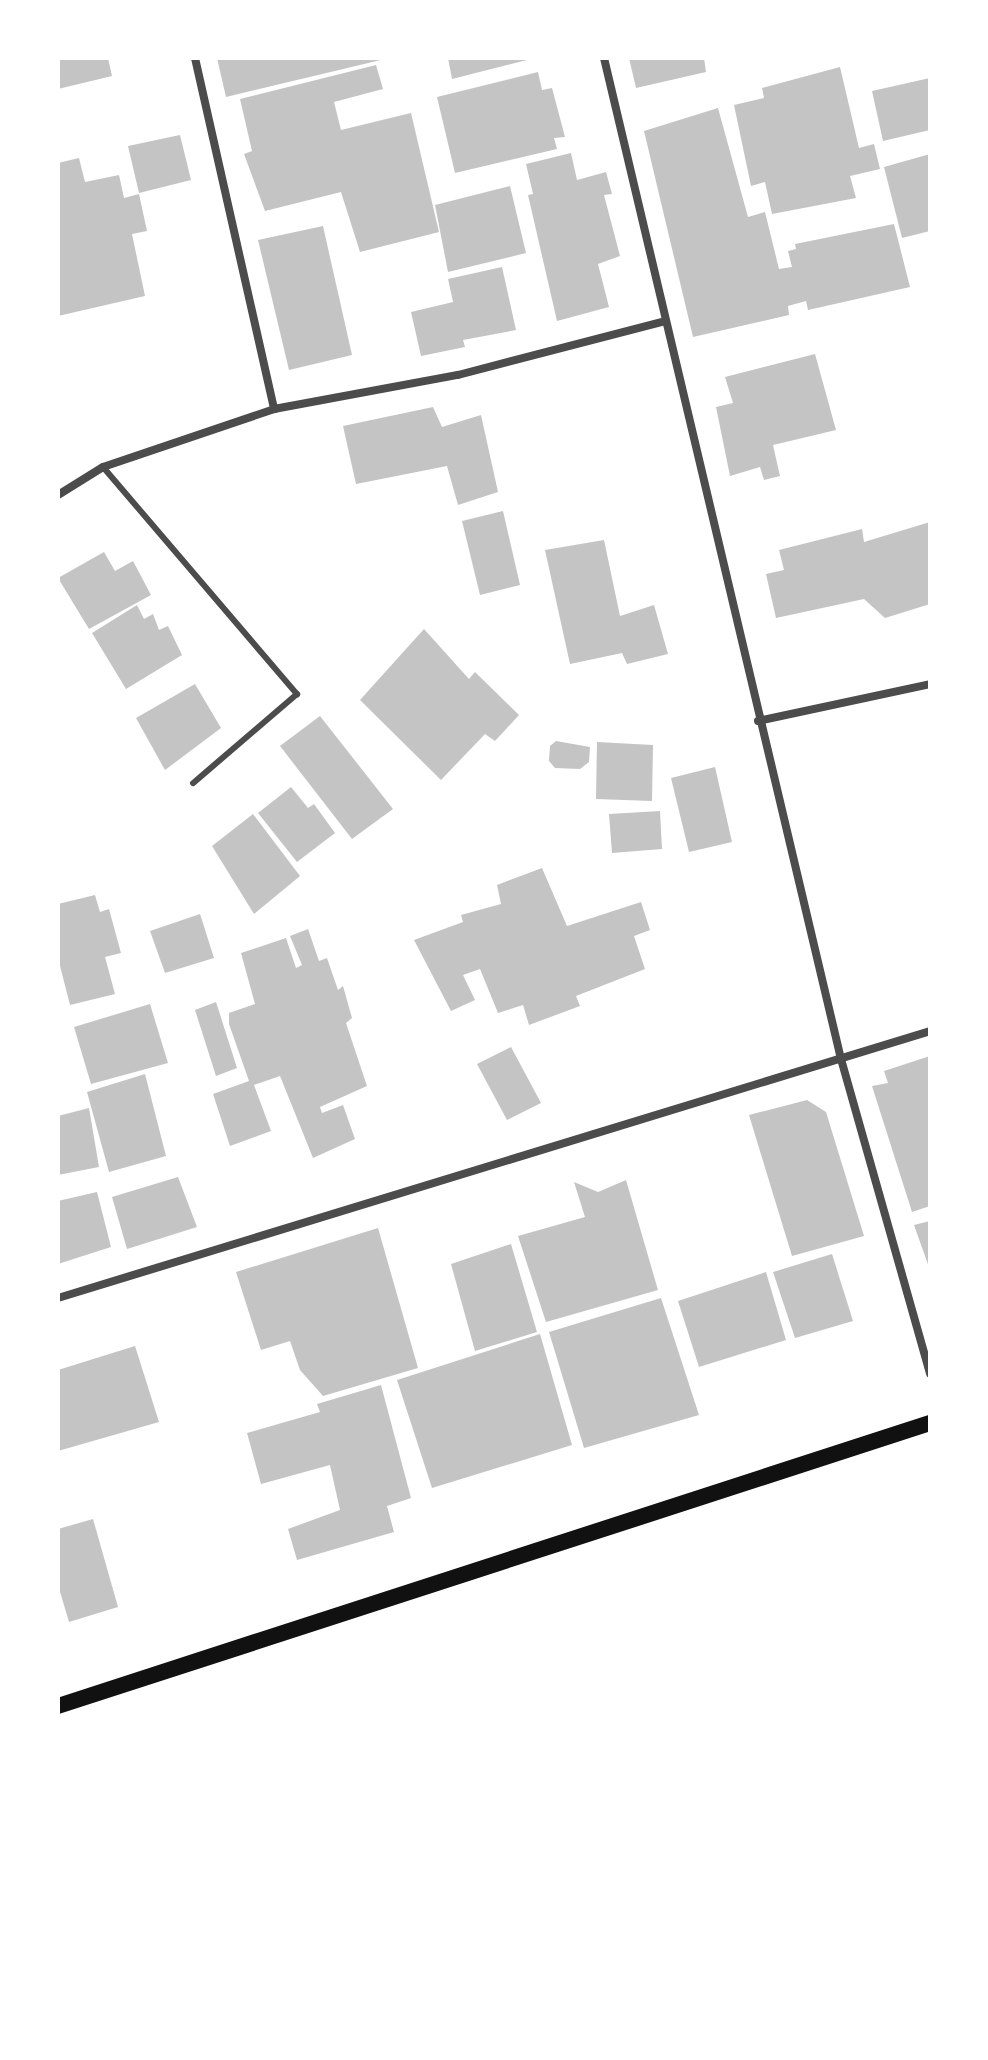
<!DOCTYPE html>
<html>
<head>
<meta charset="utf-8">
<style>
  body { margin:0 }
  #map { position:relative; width:988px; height:2060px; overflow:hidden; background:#fff; font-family:"Varela Round",sans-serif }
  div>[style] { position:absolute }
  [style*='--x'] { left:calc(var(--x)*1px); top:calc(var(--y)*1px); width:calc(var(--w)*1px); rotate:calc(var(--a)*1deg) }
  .building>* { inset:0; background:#c4c4c4 }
  .service>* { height:6px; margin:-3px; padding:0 3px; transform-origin:3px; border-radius:3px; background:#4c4c4c }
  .minor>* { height:8px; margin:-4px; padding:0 4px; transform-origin:4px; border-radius:4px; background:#4c4c4c }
  .secondary>* { height:16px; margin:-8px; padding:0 8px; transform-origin:8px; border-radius:8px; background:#111 }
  span { translate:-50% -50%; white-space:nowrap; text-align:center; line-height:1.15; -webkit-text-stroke:8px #fff; paint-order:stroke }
  .frame { position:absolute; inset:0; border:60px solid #fff; pointer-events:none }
</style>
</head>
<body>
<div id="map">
  <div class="building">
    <i style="clip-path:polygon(58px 58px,108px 58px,112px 76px,58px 89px)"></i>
    <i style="clip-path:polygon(217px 58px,385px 58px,385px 59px,226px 97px)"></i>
    <i style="clip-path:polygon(448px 58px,530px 58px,531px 59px,452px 79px)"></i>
    <i style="clip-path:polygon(629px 58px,704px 58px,706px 72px,636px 88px)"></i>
    <i style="clip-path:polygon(376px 65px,383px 89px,334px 102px,341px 130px,411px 113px,439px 232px,360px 252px,341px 192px,265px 211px,244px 154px,252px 151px,240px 99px)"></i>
    <i style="clip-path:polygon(840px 67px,859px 148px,874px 144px,880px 169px,850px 176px,856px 198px,772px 214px,765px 182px,751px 186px,734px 105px,764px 98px,762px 88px)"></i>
    <i style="clip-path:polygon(538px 72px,542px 90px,552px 88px,565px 137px,554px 138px,557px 149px,455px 173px,437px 97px)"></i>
    <i style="clip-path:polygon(930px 78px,930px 130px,883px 141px,872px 91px)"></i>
    <i style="clip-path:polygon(718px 108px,748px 217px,765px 212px,779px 269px,792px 267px,788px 251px,796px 249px,795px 244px,894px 224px,910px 287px,808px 310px,806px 301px,788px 306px,789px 315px,693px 337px,644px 131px)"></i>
    <i style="clip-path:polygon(180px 135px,191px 180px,139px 193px,128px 146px)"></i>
    <i style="clip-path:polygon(571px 153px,577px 180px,606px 172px,612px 194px,604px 195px,620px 256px,598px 264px,609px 307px,557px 321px,528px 195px,533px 194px,526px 164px)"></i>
    <i style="clip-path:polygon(930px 154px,930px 231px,902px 238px,884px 167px)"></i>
    <i style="clip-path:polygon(79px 158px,85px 182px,119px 175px,124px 198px,139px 194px,147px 231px,132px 234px,145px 296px,58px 316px,58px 163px)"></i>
    <i style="clip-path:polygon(510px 186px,526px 253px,448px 272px,435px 205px)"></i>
    <i style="clip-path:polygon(323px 226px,352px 355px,289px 370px,258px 240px)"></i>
    <i style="clip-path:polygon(502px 267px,516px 330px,463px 340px,465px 347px,421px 356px,411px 312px,453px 302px,448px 279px)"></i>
    <i style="clip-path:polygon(815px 354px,836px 430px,773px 445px,780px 476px,764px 480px,760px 467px,730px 476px,716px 407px,733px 403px,725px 377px)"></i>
    <i style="clip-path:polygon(433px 407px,442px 427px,481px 415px,498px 492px,458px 505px,447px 466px,356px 484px,343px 426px)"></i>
    <i style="clip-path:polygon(503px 511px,520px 585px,480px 595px,462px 521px)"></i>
    <i style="clip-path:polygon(930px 522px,930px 604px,885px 618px,864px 599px,776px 618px,766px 574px,784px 570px,779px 550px,862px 529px,864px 542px)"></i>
    <i style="clip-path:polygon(604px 540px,620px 616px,654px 605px,668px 654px,627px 664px,622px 653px,570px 664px,545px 550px)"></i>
    <i style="clip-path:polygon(104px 552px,115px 571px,133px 561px,151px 595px,89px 629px,58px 578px)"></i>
    <i style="clip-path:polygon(137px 605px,144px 619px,153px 614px,159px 630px,168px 626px,182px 655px,126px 689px,92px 633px)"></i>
    <i style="clip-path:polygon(424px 629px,469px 679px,475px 672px,519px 715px,495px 741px,485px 734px,441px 780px,360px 700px)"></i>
    <i style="clip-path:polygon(195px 684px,221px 728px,165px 770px,136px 718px)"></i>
    <i style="clip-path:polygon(320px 716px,393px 809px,352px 839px,280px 746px)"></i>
    <i style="clip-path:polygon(556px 741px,590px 747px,589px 762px,580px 769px,555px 768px,549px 761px,550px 746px)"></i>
    <i style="clip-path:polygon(597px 742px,653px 745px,652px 801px,596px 799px)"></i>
    <i style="clip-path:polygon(715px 767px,732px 842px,689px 852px,671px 778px)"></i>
    <i style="clip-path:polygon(291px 787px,308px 808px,314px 804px,335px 833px,297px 862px,258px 813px)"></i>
    <i style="clip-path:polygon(660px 811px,662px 849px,612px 853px,609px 814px)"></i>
    <i style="clip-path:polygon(253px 814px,300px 876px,254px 914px,212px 846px)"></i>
    <i style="clip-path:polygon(542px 868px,567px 926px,641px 902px,650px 930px,634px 936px,645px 969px,576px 996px,580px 1006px,529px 1025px,523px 1005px,498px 1013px,480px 969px,463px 975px,475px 1000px,451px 1011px,414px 940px,463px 922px,461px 915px,501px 904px,497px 885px)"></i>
    <i style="clip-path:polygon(95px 895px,100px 912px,109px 909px,121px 953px,105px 957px,115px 994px,70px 1005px,58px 958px,58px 904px)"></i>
    <i style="clip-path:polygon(200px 914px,214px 958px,165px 973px,150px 931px)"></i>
    <i style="clip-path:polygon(308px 929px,319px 961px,327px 958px,338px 990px,343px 986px,352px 1018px,346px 1023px,367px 1086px,320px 1107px,322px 1113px,343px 1105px,355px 1139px,313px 1158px,280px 1076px,254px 1085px,271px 1131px,230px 1146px,213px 1094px,249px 1081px,229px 1024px,229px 1013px,255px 1004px,241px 953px,286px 938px,296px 968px,302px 965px,290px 936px)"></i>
    <i style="clip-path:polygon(216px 1002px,237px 1068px,216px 1076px,195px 1010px)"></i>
    <i style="clip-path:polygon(150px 1004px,168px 1063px,91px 1084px,74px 1027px)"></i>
    <i style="clip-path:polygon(511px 1047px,541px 1103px,507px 1120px,477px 1064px)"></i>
    <i style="clip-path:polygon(930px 1056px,930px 1206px,912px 1212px,872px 1086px,888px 1083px,884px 1071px)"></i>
    <i style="clip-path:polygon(145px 1074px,166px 1156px,109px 1172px,87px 1092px)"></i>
    <i style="clip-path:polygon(807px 1100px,826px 1112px,864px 1236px,792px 1256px,749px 1115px)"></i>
    <i style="clip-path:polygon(89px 1108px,99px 1167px,58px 1175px,58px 1116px)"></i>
    <i style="clip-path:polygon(178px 1177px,197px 1227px,127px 1249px,112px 1197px)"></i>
    <i style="clip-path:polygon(626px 1180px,658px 1290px,546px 1322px,518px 1236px,585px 1217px,574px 1182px,598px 1192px)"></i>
    <i style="clip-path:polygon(97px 1192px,111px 1247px,58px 1264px,58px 1201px)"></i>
    <i style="clip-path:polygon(930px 1221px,930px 1270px,914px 1225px)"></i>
    <i style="clip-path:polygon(378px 1228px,418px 1368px,323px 1396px,300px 1370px,290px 1341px,261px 1350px,236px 1272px)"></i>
    <i style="clip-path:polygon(511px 1244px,537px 1332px,475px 1351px,451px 1264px)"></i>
    <i style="clip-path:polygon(832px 1254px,853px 1321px,795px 1338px,773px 1272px)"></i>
    <i style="clip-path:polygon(766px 1272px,786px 1340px,699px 1367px,678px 1301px)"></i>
    <i style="clip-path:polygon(661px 1298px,699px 1415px,584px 1448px,549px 1332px)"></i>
    <i style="clip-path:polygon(540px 1334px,572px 1445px,432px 1488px,397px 1380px)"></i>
    <i style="clip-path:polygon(135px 1346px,159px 1422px,58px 1451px,58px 1370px)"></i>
    <i style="clip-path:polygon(381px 1385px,411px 1498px,387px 1506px,394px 1532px,297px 1560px,288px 1529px,340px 1510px,330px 1465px,261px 1484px,247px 1433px,320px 1412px,317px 1404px)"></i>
    <i style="clip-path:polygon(93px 1519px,118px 1607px,69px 1622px,58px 1585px,58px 1529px)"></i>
  </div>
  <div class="service">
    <i style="--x:103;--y:467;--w:299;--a:49.5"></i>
    <i style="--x:297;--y:694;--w:137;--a:139.4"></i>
  </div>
  <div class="minor">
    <i style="--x:195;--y:58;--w:360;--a:77.3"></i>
    <i style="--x:604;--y:58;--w:1029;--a:76.68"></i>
    <i style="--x:841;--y:1059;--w:327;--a:74.2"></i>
    <i style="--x:58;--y:495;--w:53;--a:-31.9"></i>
    <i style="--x:103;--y:467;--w:181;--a:-18.7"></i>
    <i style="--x:274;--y:409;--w:187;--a:-10.5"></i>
    <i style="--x:458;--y:375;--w:214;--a:-14.6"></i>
    <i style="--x:758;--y:721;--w:176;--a:-12.1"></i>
    <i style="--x:58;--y:1298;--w:912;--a:-17.02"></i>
  </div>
  <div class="secondary">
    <i style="--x:58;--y:1706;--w:917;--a:-17.98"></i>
  </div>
  <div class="frame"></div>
</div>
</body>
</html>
